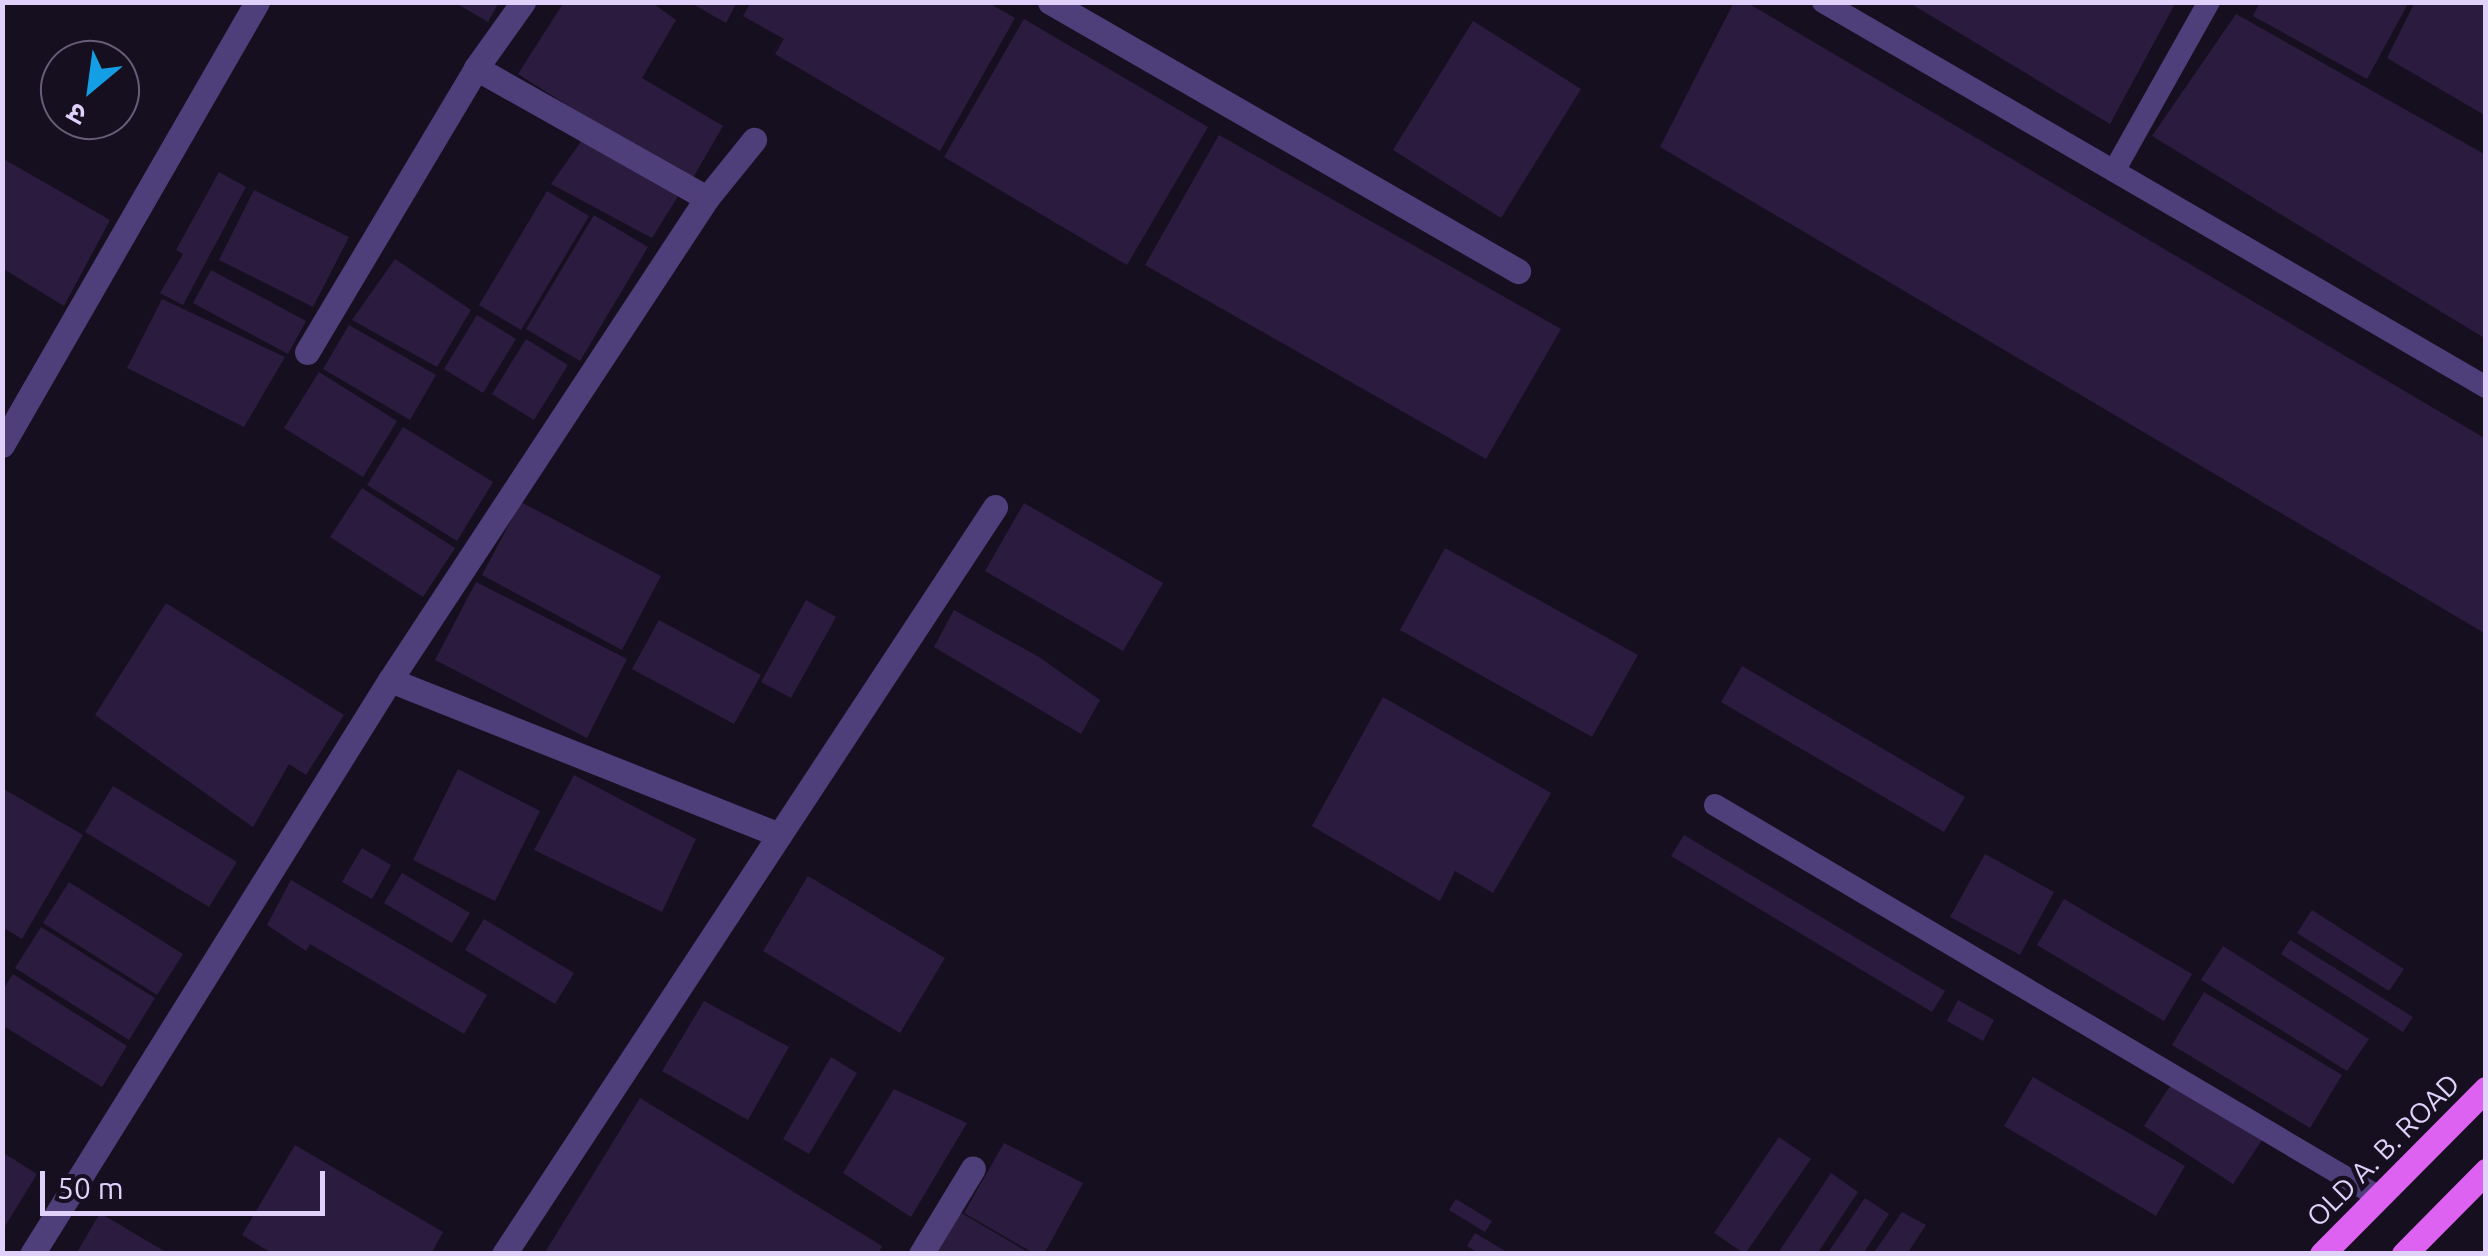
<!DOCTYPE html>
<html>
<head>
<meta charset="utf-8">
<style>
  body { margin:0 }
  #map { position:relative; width:2488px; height:1256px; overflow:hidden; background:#160f1f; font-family:Ubuntu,"Noto Sans Devanagari",sans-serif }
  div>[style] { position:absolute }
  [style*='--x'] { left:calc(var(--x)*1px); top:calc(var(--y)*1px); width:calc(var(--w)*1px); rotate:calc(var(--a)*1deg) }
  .building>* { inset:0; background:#2b1c3f }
  .lane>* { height:22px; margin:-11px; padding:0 11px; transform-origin:11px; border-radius:11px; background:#4e3e7a }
  .street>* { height:25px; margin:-12.5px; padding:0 12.5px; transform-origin:12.5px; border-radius:12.5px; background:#4e3e7a }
  .primary>* { height:25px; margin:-12.5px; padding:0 12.5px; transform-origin:12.5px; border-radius:12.5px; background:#de62f1 }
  span { translate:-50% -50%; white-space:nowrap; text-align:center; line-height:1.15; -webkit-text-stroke:9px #160f1f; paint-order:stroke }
  .street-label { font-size:28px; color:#e0d1fb }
  .frame { position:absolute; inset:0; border:5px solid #e0d1fb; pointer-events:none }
  .north { position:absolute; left:40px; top:40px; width:100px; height:100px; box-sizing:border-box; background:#160f1f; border:2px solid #675d77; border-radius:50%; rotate:209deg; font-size:28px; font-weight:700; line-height:40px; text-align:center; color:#e0d1fb }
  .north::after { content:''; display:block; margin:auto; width:35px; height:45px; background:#149ee4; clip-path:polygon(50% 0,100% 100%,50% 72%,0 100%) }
  .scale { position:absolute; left:40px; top:1171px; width:285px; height:45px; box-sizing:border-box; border:5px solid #e0d1fb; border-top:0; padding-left:12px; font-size:30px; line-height:35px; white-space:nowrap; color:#e0d1fb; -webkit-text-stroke:8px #160f1f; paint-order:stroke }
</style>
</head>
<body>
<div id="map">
  <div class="building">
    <i style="clip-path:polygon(454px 2px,499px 2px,488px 22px)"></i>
    <i style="clip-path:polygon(564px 2px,651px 2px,676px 20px,642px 78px,723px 126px,690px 183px,518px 74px)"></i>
    <i style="clip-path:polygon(689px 2px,737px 2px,726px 23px)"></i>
    <i style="clip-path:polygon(751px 2px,987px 2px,1015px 18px,940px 151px,775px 54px,784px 39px,743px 16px)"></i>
    <i style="clip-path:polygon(1734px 2px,1746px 2px,2486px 439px,2486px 634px,1660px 147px)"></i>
    <i style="clip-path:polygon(1908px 2px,2176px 2px,2110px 124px)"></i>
    <i style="clip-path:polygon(2260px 2px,2409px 2px,2367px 79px,2253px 16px)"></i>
    <i style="clip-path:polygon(2415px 2px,2486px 2px,2486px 116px,2387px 58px)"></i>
    <i style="clip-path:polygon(2236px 14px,2486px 155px,2486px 339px,2152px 136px)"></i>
    <i style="clip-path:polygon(1024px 19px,1208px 127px,1127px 265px,944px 157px)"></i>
    <i style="clip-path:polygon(1473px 21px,1581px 89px,1501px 218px,1393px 150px)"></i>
    <i style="clip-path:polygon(1219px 135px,1561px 329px,1486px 459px,1145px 265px)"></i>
    <i style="clip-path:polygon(585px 136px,682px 190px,652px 238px,551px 184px)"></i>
    <i style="clip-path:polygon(2px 158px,110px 220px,64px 306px,2px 268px)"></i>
    <i style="clip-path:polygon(219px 172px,246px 187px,183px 305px,160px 293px,183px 254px,176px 250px)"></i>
    <i style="clip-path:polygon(254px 190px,349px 237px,313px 307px,219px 260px)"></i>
    <i style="clip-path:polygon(547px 191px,589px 216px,521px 330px,479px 305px)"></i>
    <i style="clip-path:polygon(594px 215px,648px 247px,580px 361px,526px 329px)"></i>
    <i style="clip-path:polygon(395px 259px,471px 310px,437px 367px,352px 320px)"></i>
    <i style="clip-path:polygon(211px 270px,306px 321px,288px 354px,193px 303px)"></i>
    <i style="clip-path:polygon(162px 299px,285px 357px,244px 427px,127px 368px)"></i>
    <i style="clip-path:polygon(477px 315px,516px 339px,483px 393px,444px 369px)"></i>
    <i style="clip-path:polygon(349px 325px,436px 375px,410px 420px,323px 369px)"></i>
    <i style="clip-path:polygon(526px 339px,568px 365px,534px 420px,492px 394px)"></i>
    <i style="clip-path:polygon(319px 372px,397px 421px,363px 477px,284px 428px)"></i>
    <i style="clip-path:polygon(403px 427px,493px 482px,457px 541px,367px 485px)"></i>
    <i style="clip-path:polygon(362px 488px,455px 548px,423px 597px,330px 537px)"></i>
    <i style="clip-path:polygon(521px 502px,661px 576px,622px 650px,482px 575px)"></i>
    <i style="clip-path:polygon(1024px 503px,1163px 583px,1123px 651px,985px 571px)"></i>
    <i style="clip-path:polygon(1445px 548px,1638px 655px,1592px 737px,1400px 630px)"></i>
    <i style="clip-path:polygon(476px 582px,627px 659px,587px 738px,435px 660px)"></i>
    <i style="clip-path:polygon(806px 600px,836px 617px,791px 698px,761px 682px)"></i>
    <i style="clip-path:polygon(166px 603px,344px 715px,306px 775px,289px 764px,253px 827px,95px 715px)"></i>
    <i style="clip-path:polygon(954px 610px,1039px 657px,1100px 700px,1081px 734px,934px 647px)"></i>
    <i style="clip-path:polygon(659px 620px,761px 675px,734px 724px,632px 669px)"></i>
    <i style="clip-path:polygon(1742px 666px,1965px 797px,1944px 832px,1721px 702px)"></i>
    <i style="clip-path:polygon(1383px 697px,1551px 793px,1493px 893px,1455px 871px,1440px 901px,1312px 826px)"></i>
    <i style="clip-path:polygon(458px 769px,540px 811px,495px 901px,413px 860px)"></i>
    <i style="clip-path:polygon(574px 775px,696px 839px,662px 912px,534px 850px)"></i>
    <i style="clip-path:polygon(113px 786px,237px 862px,209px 907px,85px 832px)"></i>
    <i style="clip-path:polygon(2px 788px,83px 835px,22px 939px,2px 927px)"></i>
    <i style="clip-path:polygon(1684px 835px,1945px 991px,1932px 1012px,1671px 856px)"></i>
    <i style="clip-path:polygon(362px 848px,391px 865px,372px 899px,342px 882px)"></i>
    <i style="clip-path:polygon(1985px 854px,2054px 892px,2020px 955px,1950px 917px)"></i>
    <i style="clip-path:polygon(402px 873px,470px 913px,452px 943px,384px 903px)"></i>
    <i style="clip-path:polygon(808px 876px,945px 958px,900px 1033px,763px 951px)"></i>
    <i style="clip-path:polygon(291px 880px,487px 995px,464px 1034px,310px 944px,306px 951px,267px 925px)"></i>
    <i style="clip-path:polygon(69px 882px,183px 954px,157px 995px,43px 923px)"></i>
    <i style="clip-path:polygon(2064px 899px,2192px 974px,2164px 1021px,2037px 945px)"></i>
    <i style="clip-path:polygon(2312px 910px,2404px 969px,2389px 991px,2297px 933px)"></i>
    <i style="clip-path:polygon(484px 919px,574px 973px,555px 1004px,465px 950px)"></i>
    <i style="clip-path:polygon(41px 927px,155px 998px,129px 1040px,15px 968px)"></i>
    <i style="clip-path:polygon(2290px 940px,2413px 1017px,2403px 1032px,2281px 954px)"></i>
    <i style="clip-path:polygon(2223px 946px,2369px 1039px,2347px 1071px,2201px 980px)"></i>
    <i style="clip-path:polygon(13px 974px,127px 1046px,102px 1087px,2px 1025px,2px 991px)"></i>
    <i style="clip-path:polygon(2204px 992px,2342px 1075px,2310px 1128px,2172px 1045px)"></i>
    <i style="clip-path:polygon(1958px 1000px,1994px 1020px,1983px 1041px,1947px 1021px)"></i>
    <i style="clip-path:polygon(704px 1001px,789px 1047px,748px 1120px,662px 1071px)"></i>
    <i style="clip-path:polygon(831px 1057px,857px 1073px,809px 1154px,783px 1139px)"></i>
    <i style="clip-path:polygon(2033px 1077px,2185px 1166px,2156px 1216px,2004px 1126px)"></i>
    <i style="clip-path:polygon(2174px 1080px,2264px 1137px,2233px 1184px,2144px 1126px)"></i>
    <i style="clip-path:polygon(894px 1089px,967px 1123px,911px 1217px,843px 1173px)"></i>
    <i style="clip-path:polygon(640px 1098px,882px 1246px,878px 1254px,544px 1254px)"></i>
    <i style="clip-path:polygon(1779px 1137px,1811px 1159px,1745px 1254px,1714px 1233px)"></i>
    <i style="clip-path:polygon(1004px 1143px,1083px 1183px,1044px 1254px,1035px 1254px,964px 1213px)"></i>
    <i style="clip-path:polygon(295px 1145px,443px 1232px,431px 1254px,273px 1254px,242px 1235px)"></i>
    <i style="clip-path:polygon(2px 1152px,37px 1174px,2px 1231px)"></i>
    <i style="clip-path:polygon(1831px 1173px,1858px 1192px,1817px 1254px,1786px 1254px,1780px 1250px)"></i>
    <i style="clip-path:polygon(1865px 1198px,1889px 1214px,1863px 1254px,1827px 1254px)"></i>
    <i style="clip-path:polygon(1456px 1199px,1492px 1221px,1485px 1232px,1449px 1210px)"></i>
    <i style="clip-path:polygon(951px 1207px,1031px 1254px,924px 1254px)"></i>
    <i style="clip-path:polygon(1902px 1212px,1926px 1225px,1907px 1254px,1873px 1254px)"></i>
    <i style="clip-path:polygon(100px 1213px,169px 1254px,76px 1254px)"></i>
    <i style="clip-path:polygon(1475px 1233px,1510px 1254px,1480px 1254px,1467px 1246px)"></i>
  </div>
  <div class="lane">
    <i style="--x:1823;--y:2;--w:767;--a:30.14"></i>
    <i style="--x:2114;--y:171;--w:194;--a:-60.7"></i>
    <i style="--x:1715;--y:805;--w:771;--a:30.56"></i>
  </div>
  <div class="street">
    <i style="--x:1050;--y:2;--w:540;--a:29.89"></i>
    <i style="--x:476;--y:68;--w:265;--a:29.4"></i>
    <i style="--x:307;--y:352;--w:330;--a:-59.2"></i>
    <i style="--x:476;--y:68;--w:81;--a:-54.5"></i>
    <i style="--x:2;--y:445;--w:511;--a:-60.07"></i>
    <i style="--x:390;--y:680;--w:419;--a:21.7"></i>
    <i style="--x:32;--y:1254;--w:676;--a:-58.05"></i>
    <i style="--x:390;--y:680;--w:577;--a:-56.67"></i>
    <i style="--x:707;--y:198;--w:75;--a:-51"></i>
    <i style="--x:504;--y:1254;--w:894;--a:-56.68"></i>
    <i style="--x:921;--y:1254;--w:100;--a:-58.8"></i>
  </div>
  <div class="primary">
    <i style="--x:2322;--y:1254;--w:233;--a:-45.2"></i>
    <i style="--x:2404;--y:1254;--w:117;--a:-45.3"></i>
  </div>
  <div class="street-label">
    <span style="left:2383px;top:1150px;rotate:-45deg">OLD A. B. ROAD</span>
  </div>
  <div class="frame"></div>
  <div class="north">उ</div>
  <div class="scale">50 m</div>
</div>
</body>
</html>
